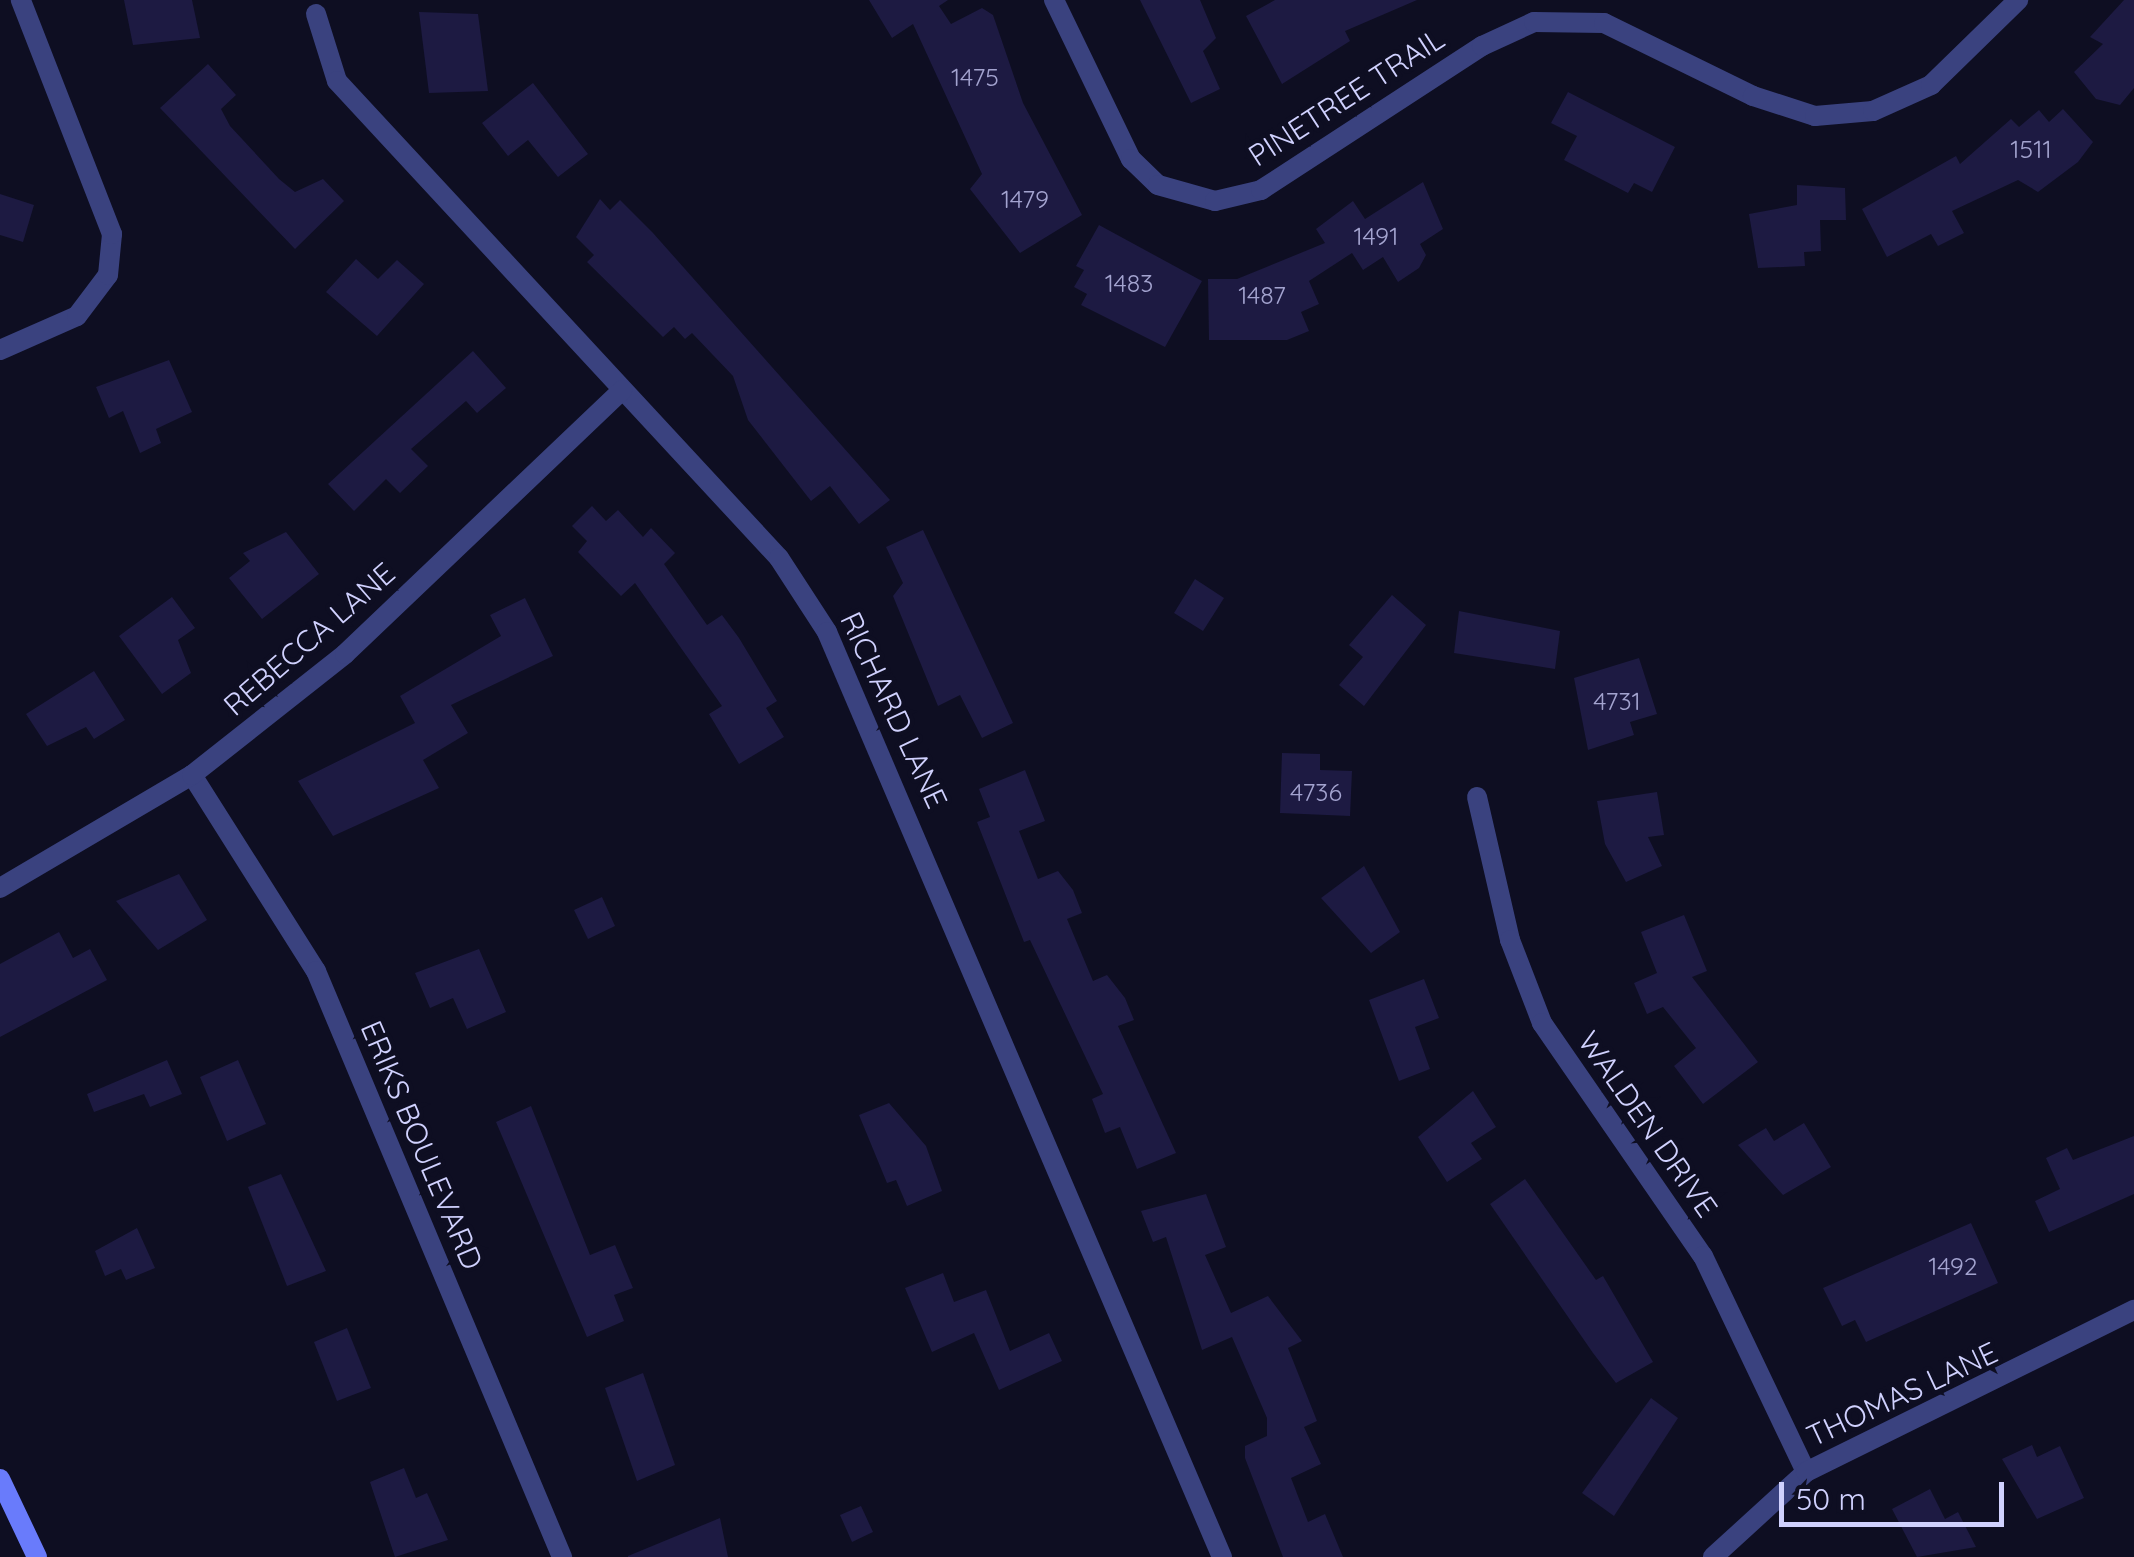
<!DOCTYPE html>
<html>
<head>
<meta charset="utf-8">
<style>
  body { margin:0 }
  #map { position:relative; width:2134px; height:1557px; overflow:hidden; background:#0e0e22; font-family:Quicksand,sans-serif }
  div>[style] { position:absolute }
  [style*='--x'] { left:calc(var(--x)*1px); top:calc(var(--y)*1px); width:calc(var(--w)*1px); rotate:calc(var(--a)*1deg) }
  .building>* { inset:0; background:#1d1a42 }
  .street>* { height:20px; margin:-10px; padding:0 10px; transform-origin:10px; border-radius:10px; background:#3a427f }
  .secondary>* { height:20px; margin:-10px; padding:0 10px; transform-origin:10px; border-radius:10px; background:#697bfb }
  span { translate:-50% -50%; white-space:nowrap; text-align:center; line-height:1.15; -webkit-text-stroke:9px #0e0e22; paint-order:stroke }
  .number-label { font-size:25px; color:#a3a3cf }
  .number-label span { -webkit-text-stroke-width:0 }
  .street-label { font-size:30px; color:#d0d1fe }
  .scale { position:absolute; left:1779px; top:1482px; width:225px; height:45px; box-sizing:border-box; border:5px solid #d0d1fe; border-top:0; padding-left:12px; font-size:30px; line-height:35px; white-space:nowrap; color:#d0d1fe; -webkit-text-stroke:8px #0e0e22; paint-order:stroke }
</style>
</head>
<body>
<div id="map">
  <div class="building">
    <i style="clip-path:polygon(124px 0,192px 0,200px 38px,133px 45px)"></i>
    <i style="clip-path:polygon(869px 0,948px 0,939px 6px,951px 24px,982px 8px,993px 15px,1023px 103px,1082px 215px,1020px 253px,970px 189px,982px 174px,913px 24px,892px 38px)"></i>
    <i style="clip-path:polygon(1140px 0,1200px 0,1216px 38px,1203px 51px,1220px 89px,1191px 103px)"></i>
    <i style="clip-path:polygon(1275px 0,1417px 0,1345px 31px,1350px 41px,1282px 84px,1246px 16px)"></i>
    <i style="clip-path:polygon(2124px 0,2134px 0,2134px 88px,2120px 105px,2096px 99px,2074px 72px,2103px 44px,2090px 37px)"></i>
    <i style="clip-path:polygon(419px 12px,478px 14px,488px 91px,429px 93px)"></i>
    <i style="clip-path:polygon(208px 64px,236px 95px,221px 109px,230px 126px,279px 179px,295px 192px,323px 179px,344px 201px,295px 249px,160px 108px)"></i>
    <i style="clip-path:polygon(533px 83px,588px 154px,558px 177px,528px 140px,508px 156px,482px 123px)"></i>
    <i style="clip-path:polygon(1568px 92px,1675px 147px,1652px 192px,1634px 183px,1628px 193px,1564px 160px,1577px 136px,1551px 123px)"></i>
    <i style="clip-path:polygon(2063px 109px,2093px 142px,2078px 162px,2038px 192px,2018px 180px,1952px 211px,1964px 233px,1938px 246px,1931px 234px,1887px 257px,1862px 209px,1956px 156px,1960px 164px,2011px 119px,2019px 127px,2039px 110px,2049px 122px)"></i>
    <i style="clip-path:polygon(1423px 182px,1443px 229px,1420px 244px,1426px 255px,1419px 268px,1398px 282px,1383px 257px,1363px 270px,1352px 253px,1309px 281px,1319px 304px,1301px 312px,1309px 331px,1287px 340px,1209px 340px,1208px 279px,1237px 279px,1325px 243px,1316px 229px,1353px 201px,1365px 219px)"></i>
    <i style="clip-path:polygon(1797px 185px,1845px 188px,1846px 220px,1820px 220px,1821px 251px,1804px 252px,1805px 266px,1758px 268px,1749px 214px,1797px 205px)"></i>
    <i style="clip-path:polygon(0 194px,34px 205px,23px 242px,0 235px)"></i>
    <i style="clip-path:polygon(600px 199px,610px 210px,620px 200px,653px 233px,890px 500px,859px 524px,830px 486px,811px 501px,748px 420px,733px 376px,692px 333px,685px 339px,674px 327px,663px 337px,587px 262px,594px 255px,576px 237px)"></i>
    <i style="clip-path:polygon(1099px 225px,1202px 281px,1165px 347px,1081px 305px,1087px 294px,1074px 287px,1084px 270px,1076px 266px)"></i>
    <i style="clip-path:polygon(356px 259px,378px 279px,397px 260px,424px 284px,377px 336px,326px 292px)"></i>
    <i style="clip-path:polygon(473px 351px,506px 388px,477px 413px,466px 401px,411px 449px,428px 466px,400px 493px,386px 479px,354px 511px,328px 484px)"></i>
    <i style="clip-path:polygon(169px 360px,192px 412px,156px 429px,161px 443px,140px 453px,123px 411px,109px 418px,96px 387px)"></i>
    <i style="clip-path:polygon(592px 506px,606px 521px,618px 510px,643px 537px,651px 528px,675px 553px,664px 564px,707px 625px,722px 615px,739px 638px,777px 701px,766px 708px,784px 737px,739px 764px,709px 714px,722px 706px,635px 583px,621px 596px,578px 552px,587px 541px,572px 526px)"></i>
    <i style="clip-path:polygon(923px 530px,1013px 723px,982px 738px,960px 695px,938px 706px,893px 596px,903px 583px,886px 547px)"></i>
    <i style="clip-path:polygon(286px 532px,319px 574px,262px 619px,229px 578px,250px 561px,243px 553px)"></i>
    <i style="clip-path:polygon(1195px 579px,1224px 598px,1203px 631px,1174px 613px)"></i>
    <i style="clip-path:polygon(1392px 595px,1426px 625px,1364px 706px,1339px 685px,1363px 657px,1349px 645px)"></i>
    <i style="clip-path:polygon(172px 597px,195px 628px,178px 640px,191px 673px,162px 694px,119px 636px)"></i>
    <i style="clip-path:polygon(525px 598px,553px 656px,451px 705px,468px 733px,423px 760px,439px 788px,333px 836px,298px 781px,415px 723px,400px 696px,501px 636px,490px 615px)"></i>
    <i style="clip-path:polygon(1459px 611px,1560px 631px,1555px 669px,1454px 653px)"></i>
    <i style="clip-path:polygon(1639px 658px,1657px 714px,1630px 722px,1634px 735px,1588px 750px,1574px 678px)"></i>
    <i style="clip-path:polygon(94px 671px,125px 720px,94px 739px,86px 727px,47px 746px,26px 714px)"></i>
    <i style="clip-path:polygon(1282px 753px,1320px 754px,1320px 770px,1352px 771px,1350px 816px,1280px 813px)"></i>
    <i style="clip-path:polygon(1025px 770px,1045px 821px,1019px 831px,1038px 879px,1058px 871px,1073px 890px,1082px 913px,1067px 919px,1093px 981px,1107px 975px,1125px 998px,1134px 1020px,1118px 1026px,1176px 1153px,1137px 1169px,1120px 1127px,1105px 1133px,1092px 1099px,1103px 1094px,1030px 940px,1024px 942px,977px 822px,990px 817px,979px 789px)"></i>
    <i style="clip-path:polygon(1657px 792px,1664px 835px,1648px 837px,1662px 866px,1626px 882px,1605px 844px,1597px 801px)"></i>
    <i style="clip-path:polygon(1364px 866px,1400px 932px,1371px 953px,1321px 898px)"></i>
    <i style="clip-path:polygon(179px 874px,207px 920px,158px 950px,116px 901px)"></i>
    <i style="clip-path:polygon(602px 897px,615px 926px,588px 939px,574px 910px)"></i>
    <i style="clip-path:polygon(1684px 915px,1707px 971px,1692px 977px,1758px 1062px,1703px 1104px,1674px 1066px,1696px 1048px,1663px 1007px,1647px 1014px,1634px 983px,1657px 973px,1641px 932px)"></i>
    <i style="clip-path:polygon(59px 932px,73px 958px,90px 949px,107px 980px,0 1037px,0 964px)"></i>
    <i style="clip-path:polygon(479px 949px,506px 1012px,467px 1029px,453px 998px,430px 1008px,415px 973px)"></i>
    <i style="clip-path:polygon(1424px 979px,1439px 1018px,1415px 1027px,1430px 1069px,1399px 1081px,1369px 1000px)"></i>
    <i style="clip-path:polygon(167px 1060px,182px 1094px,150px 1107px,144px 1094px,94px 1112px,87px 1094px)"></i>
    <i style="clip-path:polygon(238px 1060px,266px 1124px,227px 1141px,200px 1077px)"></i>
    <i style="clip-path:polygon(1473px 1091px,1496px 1127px,1471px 1143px,1482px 1159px,1447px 1182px,1418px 1137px)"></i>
    <i style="clip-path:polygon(889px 1103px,926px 1146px,942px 1191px,907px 1206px,896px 1180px,887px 1183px,859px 1115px)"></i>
    <i style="clip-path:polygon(531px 1106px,590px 1255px,615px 1245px,633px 1288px,614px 1295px,624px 1321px,587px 1337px,496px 1122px)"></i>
    <i style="clip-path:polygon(1804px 1123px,1831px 1167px,1783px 1195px,1738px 1145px,1766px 1128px,1774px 1141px)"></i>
    <i style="clip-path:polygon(2134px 1136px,2134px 1194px,2049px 1232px,2035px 1201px,2060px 1189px,2046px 1158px,2067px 1148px,2073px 1160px)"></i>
    <i style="clip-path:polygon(281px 1174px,326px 1271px,287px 1286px,248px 1187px)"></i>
    <i style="clip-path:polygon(1525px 1179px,1596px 1280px,1603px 1276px,1653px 1362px,1616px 1383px,1593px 1353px,1490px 1204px)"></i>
    <i style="clip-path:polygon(1206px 1194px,1226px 1247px,1205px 1255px,1231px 1313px,1268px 1296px,1302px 1341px,1288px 1348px,1317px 1421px,1304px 1427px,1321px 1464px,1291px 1478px,1308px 1522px,1325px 1514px,1343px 1557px,1283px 1557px,1245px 1458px,1245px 1446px,1267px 1436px,1267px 1418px,1232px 1337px,1202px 1350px,1166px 1237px,1153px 1242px,1141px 1211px)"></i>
    <i style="clip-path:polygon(1971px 1223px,1998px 1283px,1866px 1342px,1855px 1320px,1842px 1326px,1823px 1288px)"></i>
    <i style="clip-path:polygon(137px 1228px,155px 1268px,126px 1280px,121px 1269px,105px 1276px,95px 1251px)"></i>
    <i style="clip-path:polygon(943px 1273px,954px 1302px,986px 1290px,1010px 1351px,1049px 1333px,1062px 1361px,999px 1390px,974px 1333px,932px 1352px,905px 1288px)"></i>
    <i style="clip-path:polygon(347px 1328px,371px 1388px,337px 1401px,314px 1342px)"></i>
    <i style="clip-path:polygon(643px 1373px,675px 1465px,637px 1481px,605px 1388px)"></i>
    <i style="clip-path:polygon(1651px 1398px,1678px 1418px,1614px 1516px,1582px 1493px)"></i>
    <i style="clip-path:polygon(2032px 1445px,2037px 1457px,2060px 1446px,2084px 1498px,2037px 1519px,2002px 1459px)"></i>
    <i style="clip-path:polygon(404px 1468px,416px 1498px,427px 1493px,448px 1540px,395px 1557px,370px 1482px)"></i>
    <i style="clip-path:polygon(1930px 1489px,1945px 1519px,1958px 1512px,1976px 1547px,1917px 1557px,1892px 1509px)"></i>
    <i style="clip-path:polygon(861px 1506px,873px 1532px,852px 1542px,840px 1515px)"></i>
    <i style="clip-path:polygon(720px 1518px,728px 1557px,628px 1557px,628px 1556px)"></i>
  </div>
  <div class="street">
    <i style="--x:1054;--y:0;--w:177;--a:64.2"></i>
    <i style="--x:1131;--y:159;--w:37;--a:44"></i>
    <i style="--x:1158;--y:185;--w:59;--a:15.7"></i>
    <i style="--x:1215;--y:201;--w:47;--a:-13.4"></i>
    <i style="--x:1261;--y:190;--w:264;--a:-33.1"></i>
    <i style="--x:1482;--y:46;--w:57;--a:-24.8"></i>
    <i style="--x:1534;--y:22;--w:70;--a:0.8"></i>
    <i style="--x:1604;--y:23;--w:166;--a:26.1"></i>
    <i style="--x:1753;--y:96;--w:65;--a:17.9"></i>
    <i style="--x:1815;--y:116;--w:58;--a:-4.9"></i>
    <i style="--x:1873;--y:111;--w:64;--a:-24.1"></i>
    <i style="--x:1931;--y:85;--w:122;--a:-44.3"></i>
    <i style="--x:316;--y:14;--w:70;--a:72.6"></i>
    <i style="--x:337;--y:81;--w:650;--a:47.18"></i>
    <i style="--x:779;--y:558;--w:88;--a:57"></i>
    <i style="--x:827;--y:632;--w:1006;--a:66.88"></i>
    <i style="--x:0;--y:350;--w:84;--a:-23.8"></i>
    <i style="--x:77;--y:316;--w:51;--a:-52.9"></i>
    <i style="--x:108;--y:275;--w:41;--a:-84.4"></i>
    <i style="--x:112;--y:234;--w:251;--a:-111.3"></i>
    <i style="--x:192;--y:775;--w:232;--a:57.7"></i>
    <i style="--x:316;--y:971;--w:636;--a:67.23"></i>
    <i style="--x:1477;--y:797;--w:147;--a:77"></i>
    <i style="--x:1510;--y:940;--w:89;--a:68.9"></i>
    <i style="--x:1542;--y:1023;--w:283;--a:55.4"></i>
    <i style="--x:1703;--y:1256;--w:239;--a:64.5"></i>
    <i style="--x:0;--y:888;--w:223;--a:-30.5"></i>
    <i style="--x:192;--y:775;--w:195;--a:-38.3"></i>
    <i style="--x:345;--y:654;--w:383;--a:-43.6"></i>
    <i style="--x:1713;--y:1557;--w:126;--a:-42.4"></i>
    <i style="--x:1806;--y:1472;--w:366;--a:-26.3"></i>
  </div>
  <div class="secondary">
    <i style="--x:0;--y:1479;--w:86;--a:64.6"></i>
  </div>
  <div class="number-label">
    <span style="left:975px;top:77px">1475</span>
    <span style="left:2031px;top:149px">1511</span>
    <span style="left:1025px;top:199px">1479</span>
    <span style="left:1376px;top:236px">1491</span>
    <span style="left:1129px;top:283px">1483</span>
    <span style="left:1262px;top:295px">1487</span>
    <span style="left:1617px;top:701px">4731</span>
    <span style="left:1316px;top:792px">4736</span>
    <span style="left:1953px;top:1266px">1492</span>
  </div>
  <div class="street-label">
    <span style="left:1346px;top:97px;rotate:-33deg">PINETREE TRAIL</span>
    <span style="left:309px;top:639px;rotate:-41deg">REBECCA LANE</span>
    <span style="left:894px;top:710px;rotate:65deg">RICHARD LANE</span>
    <span style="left:1648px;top:1124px;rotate:55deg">WALDEN DRIVE</span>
    <span style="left:422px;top:1145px;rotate:67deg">ERIKS BOULEVARD</span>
    <span style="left:1902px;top:1394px;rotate:-25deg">THOMAS LANE</span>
  </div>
  <div class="scale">50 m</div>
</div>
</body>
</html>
